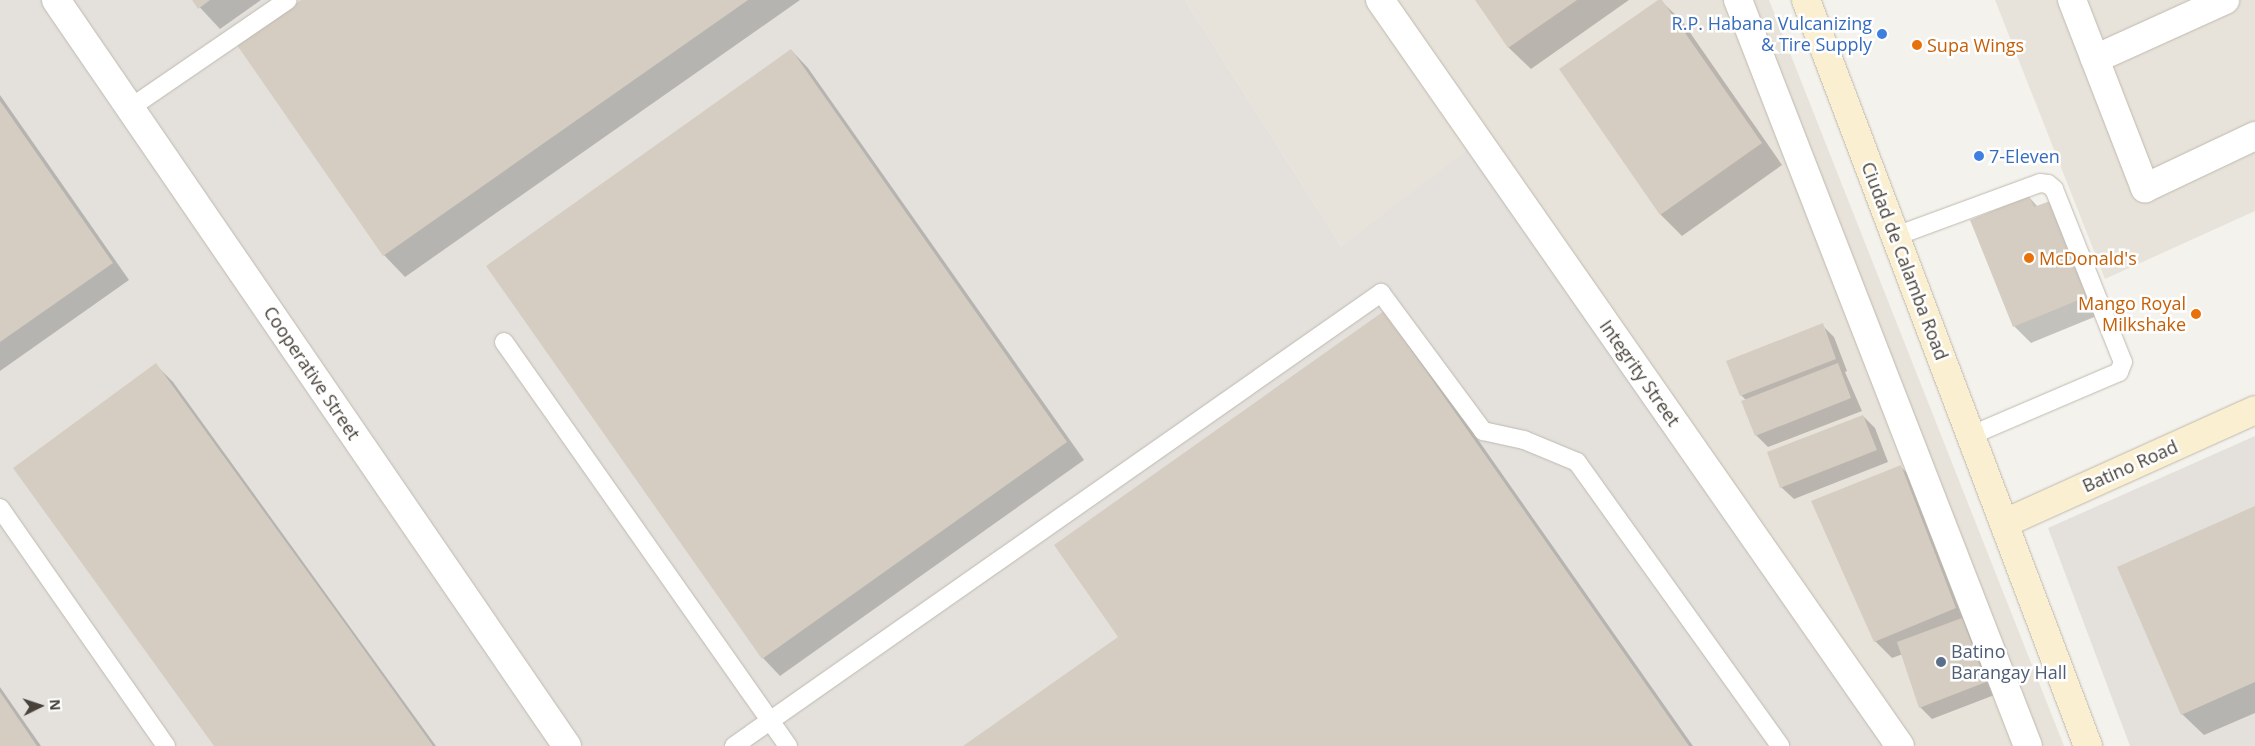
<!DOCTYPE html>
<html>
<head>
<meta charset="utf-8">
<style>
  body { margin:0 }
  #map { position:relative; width:2255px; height:746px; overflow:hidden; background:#f4f2ec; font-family:"Open Sans",sans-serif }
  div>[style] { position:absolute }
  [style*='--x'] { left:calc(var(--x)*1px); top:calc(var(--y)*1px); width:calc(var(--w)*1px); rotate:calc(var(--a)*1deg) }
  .residential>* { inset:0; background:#e8e3da }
  .industrial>* { inset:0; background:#e4e1dd }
  .shadow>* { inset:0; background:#0003 }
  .building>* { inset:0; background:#d5cdc2 }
  .roads { filter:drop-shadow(0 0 1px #bfb9af) drop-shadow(0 0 1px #bfb9af) }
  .lane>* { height:18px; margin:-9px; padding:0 9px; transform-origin:9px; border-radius:9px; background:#fff }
  .street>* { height:28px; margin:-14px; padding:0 14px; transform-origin:14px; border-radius:14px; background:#fff }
  .secondary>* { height:28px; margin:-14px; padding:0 14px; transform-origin:14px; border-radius:14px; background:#faefd0 }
  .dots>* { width:14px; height:14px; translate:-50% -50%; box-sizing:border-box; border:2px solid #fff; border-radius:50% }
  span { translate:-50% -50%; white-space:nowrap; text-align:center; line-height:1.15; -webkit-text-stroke:5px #fff; paint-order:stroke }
  .shop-label { font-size:18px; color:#366cbe }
  .right { translate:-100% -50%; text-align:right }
  .left { translate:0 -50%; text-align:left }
  .food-label { font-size:18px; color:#c56008 }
  .street-label { font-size:18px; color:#48423a }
  .service-label { font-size:18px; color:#4e5e75 }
  .north { position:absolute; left:15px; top:681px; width:50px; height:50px; -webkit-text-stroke:4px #fff; paint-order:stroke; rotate:86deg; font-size:14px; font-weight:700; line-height:20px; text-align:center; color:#48423a }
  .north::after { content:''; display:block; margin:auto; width:18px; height:22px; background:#48423a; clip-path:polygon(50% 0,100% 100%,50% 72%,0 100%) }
</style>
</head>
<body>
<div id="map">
  <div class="residential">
    <i style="clip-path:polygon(1185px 0,1769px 0,2064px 746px,1886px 746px,1468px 150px,1341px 246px)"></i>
    <i style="clip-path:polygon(1995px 0,2255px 0,2255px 211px,2105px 279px)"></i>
  </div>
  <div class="industrial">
    <i style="clip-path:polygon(0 0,1185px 0,1341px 246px,1467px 150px,1886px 746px,0 746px)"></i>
    <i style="clip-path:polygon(2255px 436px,2255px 746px,2130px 746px,2048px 528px)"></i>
  </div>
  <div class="shadow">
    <i style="clip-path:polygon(193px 0,261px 0,220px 29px)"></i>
    <i style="clip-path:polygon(303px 0,800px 0,405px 277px,384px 255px)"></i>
    <i style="clip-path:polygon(1476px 0,1629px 0,1531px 69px,1509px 48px)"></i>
    <i style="clip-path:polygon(1660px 0,1682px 21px,1782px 165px,1682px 236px,1661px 215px,1561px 69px)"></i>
    <i style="clip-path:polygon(791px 50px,808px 68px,1084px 460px,780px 676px,763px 658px)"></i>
    <i style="clip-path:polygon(0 95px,129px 280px,0 371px)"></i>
    <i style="clip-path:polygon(2029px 197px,2038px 207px,2104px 313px,2031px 343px,2014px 326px)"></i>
    <i style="clip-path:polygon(1383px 312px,1401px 330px,1693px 746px,965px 746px,1119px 637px)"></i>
    <i style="clip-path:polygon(1822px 325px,1834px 337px,1847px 371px,1845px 372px,1862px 411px,1768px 447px,1756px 435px,1746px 400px,1741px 395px)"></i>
    <i style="clip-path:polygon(156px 365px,173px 382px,436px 746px,216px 746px)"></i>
    <i style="clip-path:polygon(1863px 416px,1875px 428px,1888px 462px,1794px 499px,1781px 487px)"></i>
    <i style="clip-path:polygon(1901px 467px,1918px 484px,1997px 694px,1932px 719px,1920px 707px,1903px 654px,1892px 658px,1875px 641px)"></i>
    <i style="clip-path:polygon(2255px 507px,2255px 713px,2204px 735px,2182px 714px)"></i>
    <i style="clip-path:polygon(0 687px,41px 746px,0 746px)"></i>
  </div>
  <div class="building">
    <i style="clip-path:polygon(192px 0,210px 0,198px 9px)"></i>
    <i style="clip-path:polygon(301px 0,748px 0,383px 256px,237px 45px)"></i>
    <i style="clip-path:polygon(1475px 0,1577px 0,1508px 48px)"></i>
    <i style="clip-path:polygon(1658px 0,1662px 0,1762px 143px,1660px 215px,1559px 69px)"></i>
    <i style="clip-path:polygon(791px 49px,1067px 442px,762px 659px,486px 266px)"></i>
    <i style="clip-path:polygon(0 101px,113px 263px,0 342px)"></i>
    <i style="clip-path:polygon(2029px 196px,2034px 207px,2050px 201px,2088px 296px,2013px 327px,1970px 220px)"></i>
    <i style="clip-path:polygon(1384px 311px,1689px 746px,963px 746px,1118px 637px,1054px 545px)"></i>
    <i style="clip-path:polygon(1823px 323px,1836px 359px,1740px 396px,1726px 361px)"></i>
    <i style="clip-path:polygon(156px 363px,349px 629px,433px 746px,214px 746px,13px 468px)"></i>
    <i style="clip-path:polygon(1838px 363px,1851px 398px,1755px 436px,1741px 401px)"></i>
    <i style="clip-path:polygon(1863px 415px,1877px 450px,1780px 488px,1767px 452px)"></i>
    <i style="clip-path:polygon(1901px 465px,1956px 608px,1874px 642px,1811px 501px)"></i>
    <i style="clip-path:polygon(2255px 506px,2255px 682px,2181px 715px,2117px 567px)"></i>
    <i style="clip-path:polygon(1962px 618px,1986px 682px,1919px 708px,1897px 642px)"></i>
    <i style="clip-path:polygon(0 692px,37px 746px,0 746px)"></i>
  </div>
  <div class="roads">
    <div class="lane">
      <i style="--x:130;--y:108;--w:191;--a:-34.4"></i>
      <i style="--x:1896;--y:236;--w:153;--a:-20.2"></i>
      <i style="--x:2040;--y:183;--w:8;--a:7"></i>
      <i style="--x:2048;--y:184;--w:8;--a:40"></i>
      <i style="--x:2054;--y:189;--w:186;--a:68.3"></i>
      <i style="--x:2123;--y:362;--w:11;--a:112"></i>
      <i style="--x:2119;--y:372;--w:160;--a:156.8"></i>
      <i style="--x:504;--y:342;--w:494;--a:54.9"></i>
      <i style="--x:0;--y:508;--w:290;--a:55.1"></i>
      <i style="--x:734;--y:746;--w:790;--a:-35"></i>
      <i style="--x:1381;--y:293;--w:172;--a:53.5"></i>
      <i style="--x:1483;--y:431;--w:42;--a:12.4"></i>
      <i style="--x:1524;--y:440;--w:57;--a:22.5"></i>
      <i style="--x:1577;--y:462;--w:349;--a:54.4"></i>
    </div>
    <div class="street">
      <i style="--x:56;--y:0;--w:904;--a:55.59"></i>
      <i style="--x:1380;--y:0;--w:909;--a:55.12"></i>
      <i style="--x:1738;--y:0;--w:800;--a:68.76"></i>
      <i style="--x:2072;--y:0;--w:202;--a:68.8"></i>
      <i style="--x:2145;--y:188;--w:122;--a:-25.3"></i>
      <i style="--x:2095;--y:59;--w:143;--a:-24.4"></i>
    </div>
    <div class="secondary">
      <i style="--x:1806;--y:0;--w:798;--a:69.29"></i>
      <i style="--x:2005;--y:523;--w:274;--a:-24.3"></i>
    </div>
  </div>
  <div class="dots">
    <i style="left:1882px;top:34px;background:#3f7fe0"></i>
    <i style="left:1917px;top:45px;background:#e8710a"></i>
    <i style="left:1979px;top:156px;background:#3f7fe0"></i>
    <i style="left:2029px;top:258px;background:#e8710a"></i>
    <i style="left:2196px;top:314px;background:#e8710a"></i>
    <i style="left:1941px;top:662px;background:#5c6f8a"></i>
  </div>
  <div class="shop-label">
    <span class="right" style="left:1872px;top:34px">R.P. Habana Vulcanizing<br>&amp; Tire Supply</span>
    <span class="left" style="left:1989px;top:156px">7-Eleven</span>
  </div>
  <div class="food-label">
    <span class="left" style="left:1927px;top:45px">Supa Wings</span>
    <span class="left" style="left:2039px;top:258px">McDonald's</span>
    <span class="right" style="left:2186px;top:314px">Mango Royal<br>Milkshake</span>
  </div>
  <div class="street-label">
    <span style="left:1905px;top:261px;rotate:69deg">Ciudad de Calamba Road</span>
    <span style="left:312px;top:373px;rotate:56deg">Cooperative Street</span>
    <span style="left:1640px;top:373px;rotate:55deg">Integrity Street</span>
    <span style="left:2130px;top:466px;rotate:-24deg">Batino Road</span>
  </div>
  <div class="service-label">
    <span class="left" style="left:1951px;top:662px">Batino<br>Barangay Hall</span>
  </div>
  <div class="north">N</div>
</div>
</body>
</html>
